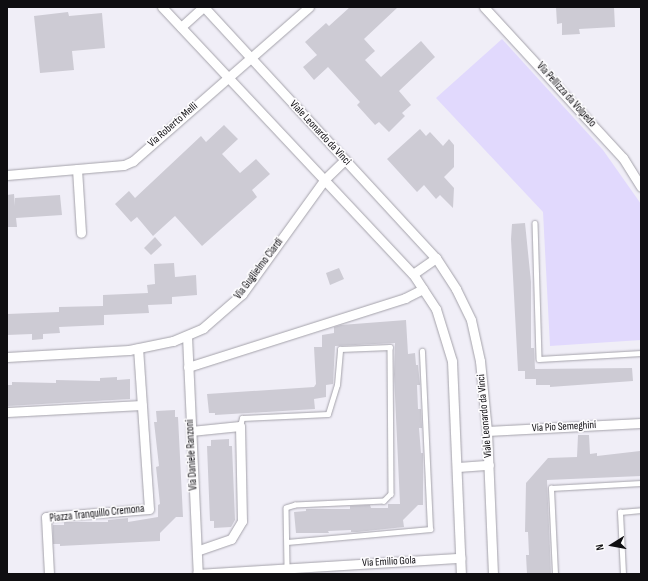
<!DOCTYPE html>
<html>
<head>
<meta charset="utf-8">
<style>
  body { margin:0 }
  #map { position:relative; width:648px; height:581px; overflow:hidden; background:#f0eef7; font-family:"Sofia Sans Condensed",sans-serif }
  div>[style] { position:absolute }
  [style*='--x'] { left:calc(var(--x)*1px); top:calc(var(--y)*1px); width:calc(var(--w)*1px); rotate:calc(var(--a)*1deg) }
  .green>* { inset:0; background:#e1d9fd }
  .building>* { inset:0; background:#cdcbd4 }
  .roads { filter:drop-shadow(0 0 1px #a4a2aa) drop-shadow(0 0 1px #a4a2aa) }
  .lane>* { height:4.5px; margin:-2.25px; padding:0 2.25px; transform-origin:2.25px; border-radius:2.25px; background:#fff }
  .street>* { height:9px; margin:-4.5px; padding:0 4.5px; transform-origin:4.5px; border-radius:4.5px; background:#fff }
  span { translate:-50% -50%; white-space:nowrap; text-align:center; line-height:1.15; -webkit-text-stroke:3.5px #fdfcfe; paint-order:stroke }
  .street-label { font-size:11px; color:#0f0e11 }
  .frame { position:absolute; inset:0; border:8px solid #0f0e11; pointer-events:none }
  .north { position:absolute; left:592px; top:525px; width:40px; height:40px; -webkit-text-stroke:3px #fdfcfe; paint-order:stroke; rotate:259deg; font-size:11px; font-weight:700; line-height:16px; text-align:center; color:#0f0e11 }
  .north::after { content:''; display:block; margin:auto; width:14px; height:18px; background:#0f0e11; clip-path:polygon(50% 0,100% 100%,50% 72%,0 100%) }
</style>
</head>
<body>
<div id="map">
  <div class="green">
    <i style="clip-path:polygon(502px 39px,603px 150px,641px 204px,641px 340px,550px 346px,543px 212px,436px 98px)"></i>
  </div>
  <div class="building">
    <i style="clip-path:polygon(350px 7px,398px 7px,364px 39px,375px 51px,365px 60px,381px 77px,421px 41px,435px 57px,399px 91px,411px 105px,402px 113px,405px 116px,389px 132px,379px 122px,375px 125px,357px 105px,360px 102px,328px 67px,314px 80px,303px 67px,317px 55px,305px 42px,326px 23px,329px 26px)"></i>
    <i style="clip-path:polygon(556px 7px,614px 7px,615px 27px,579px 29px,580px 34px,562px 35px,562px 23px,557px 24px)"></i>
    <i style="clip-path:polygon(68px 12px,69px 16px,102px 13px,105px 48px,72px 51px,74px 70px,40px 73px,34px 16px)"></i>
    <i style="clip-path:polygon(224px 125px,238px 139px,222px 154px,240px 173px,256px 159px,270px 174px,252px 190px,257px 197px,202px 246px,175px 216px,153px 236px,137px 217px,131px 222px,115px 204px,129px 191px,135px 198px,201px 136px,206px 142px)"></i>
    <i style="clip-path:polygon(420px 129px,426px 136px,430px 132px,443px 146px,449px 139px,454px 145px,454px 167px,444px 177px,454px 188px,453px 208px,440px 195px,436px 199px,424px 185px,417px 192px,387px 159px)"></i>
    <i style="clip-path:polygon(14px 194px,15px 206px,15px 198px,60px 195px,62px 215px,16px 218px,17px 227px,7px 227px,7px 195px)"></i>
    <i style="clip-path:polygon(525px 223px,531px 282px,531px 348px,534px 348px,535px 369px,632px 368px,633px 381px,550px 387px,550px 385px,536px 385px,536px 379px,525px 379px,525px 371px,518px 371px,511px 239px,512px 224px)"></i>
    <i style="clip-path:polygon(155px 237px,162px 245px,151px 255px,144px 248px)"></i>
    <i style="clip-path:polygon(174px 263px,175px 277px,196px 275px,197px 295px,172px 297px,172px 304px,148px 305px,149px 313px,104px 315px,104px 325px,59px 327px,60px 333px,43px 334px,43px 339px,32px 340px,32px 334px,7px 335px,7px 314px,59px 312px,59px 307px,103px 306px,103px 295px,148px 293px,147px 285px,155px 284px,154px 264px)"></i>
    <i style="clip-path:polygon(339px 268px,344px 279px,330px 285px,326px 273px)"></i>
    <i style="clip-path:polygon(406px 320px,408px 354px,415px 353px,416px 365px,418px 365px,420px 385px,417px 385px,418px 409px,421px 409px,422px 428px,419px 428px,421px 453px,423px 453px,423px 505px,418px 505px,403px 520px,404px 527px,357px 532px,351px 532px,351px 530px,328px 531px,329px 533px,296px 533px,294px 512px,306px 511px,306px 509px,350px 509px,350px 506px,370px 505px,371px 508px,388px 508px,388px 504px,400px 504px,394px 374px,395px 343px,335px 346px,333px 384px,326px 385px,326px 397px,314px 399px,315px 409px,215px 415px,215px 413px,209px 413px,207px 394px,314px 387px,316px 384px,314px 347px,322px 347px,322px 335px,334px 333px,334px 327px,341px 325px)"></i>
    <i style="clip-path:polygon(117px 377px,117px 380px,130px 379px,130px 399px,7px 406px,7px 385px,12px 385px,12px 382px,56px 383px,56px 380px,100px 381px,100px 378px)"></i>
    <i style="clip-path:polygon(175px 410px,175px 417px,178px 417px,183px 517px,176px 517px,160px 533px,160px 541px,60px 546px,60px 544px,53px 544px,53px 525px,64px 525px,64px 522px,108px 522px,108px 520px,128px 518px,128px 522px,158px 517px,158px 505px,160px 504px,156px 467px,159px 466px,154px 422px,157px 422px,156px 411px)"></i>
    <i style="clip-path:polygon(578px 435px,589px 435px,590px 454px,597px 453px,597px 456px,640px 451px,641px 476px,547px 480px,551px 574px,527px 574px,526px 555px,529px 555px,528px 532px,525px 532px,526px 483px,548px 458px,577px 457px)"></i>
    <i style="clip-path:polygon(229px 439px,229px 446px,232px 446px,235px 520px,231px 527px,214px 528px,214px 521px,210px 521px,207px 446px,211px 446px,211px 440px)"></i>
  </div>
  <div class="roads">
    <div class="lane">
      <i style="--x:535;--y:223;--w:136;--a:88.3"></i>
      <i style="--x:539;--y:359;--w:102;--a:-3.4"></i>
      <i style="--x:240;--y:426;--w:8;--a:-76"></i>
      <i style="--x:242;--y:418;--w:86;--a:-2.7"></i>
      <i style="--x:328;--y:414;--w:30;--a:-73"></i>
      <i style="--x:337;--y:385;--w:36;--a:-85"></i>
      <i style="--x:340;--y:349;--w:50;--a:-2.3"></i>
      <i style="--x:390;--y:347;--w:147;--a:89.6"></i>
      <i style="--x:391;--y:494;--w:10;--a:135"></i>
      <i style="--x:384;--y:501;--w:89;--a:177.4"></i>
      <i style="--x:295;--y:505;--w:9;--a:162"></i>
      <i style="--x:286;--y:508;--w:60;--a:89"></i>
      <i style="--x:287;--y:542;--w:144;--a:-5.2"></i>
      <i style="--x:430;--y:529;--w:178;--a:-92.6"></i>
      <i style="--x:555;--y:574;--w:86;--a:-92.7"></i>
      <i style="--x:551;--y:488;--w:90;--a:-3.2"></i>
      <i style="--x:623;--y:574;--w:62;--a:-92.8"></i>
      <i style="--x:620;--y:512;--w:21;--a:-5"></i>
    </div>
    <div class="street">
      <i style="--x:162;--y:7;--w:366;--a:46.8"></i>
      <i style="--x:413;--y:274;--w:42;--a:56.7"></i>
      <i style="--x:436;--y:309;--w:54;--a:72.9"></i>
      <i style="--x:452;--y:361;--w:213;--a:87.6"></i>
      <i style="--x:204;--y:7;--w:342;--a:47.3"></i>
      <i style="--x:436;--y:258;--w:37;--a:57"></i>
      <i style="--x:456;--y:289;--w:34;--a:64"></i>
      <i style="--x:471;--y:320;--w:42;--a:77.6"></i>
      <i style="--x:480;--y:361;--w:70;--a:84.3"></i>
      <i style="--x:487;--y:431;--w:143;--a:87.6"></i>
      <i style="--x:484;--y:7;--w:205;--a:47.4"></i>
      <i style="--x:623;--y:158;--w:34;--a:58"></i>
      <i style="--x:181;--y:27;--w:30;--a:-42"></i>
      <i style="--x:77;--y:169;--w:64;--a:86.4"></i>
      <i style="--x:7;--y:175;--w:117;--a:-4.9"></i>
      <i style="--x:124;--y:165;--w:10;--a:-24"></i>
      <i style="--x:133;--y:161;--w:234;--a:-41.2"></i>
      <i style="--x:413;--y:274;--w:28;--a:-35"></i>
      <i style="--x:187;--y:336;--w:238;--a:87.4"></i>
      <i style="--x:7;--y:357;--w:122;--a:-3.3"></i>
      <i style="--x:129;--y:350;--w:45;--a:-11.6"></i>
      <i style="--x:173;--y:341;--w:33;--a:-23"></i>
      <i style="--x:203;--y:328;--w:52;--a:-41.1"></i>
      <i style="--x:242;--y:294;--w:142;--a:-54.2"></i>
      <i style="--x:325;--y:179;--w:28;--a:-44"></i>
      <i style="--x:188;--y:367;--w:228;--a:-17.6"></i>
      <i style="--x:405;--y:298;--w:20;--a:-27"></i>
      <i style="--x:7;--y:412;--w:135;--a:-3"></i>
      <i style="--x:191;--y:431;--w:49;--a:-5.8"></i>
      <i style="--x:240;--y:426;--w:95;--a:88.8"></i>
      <i style="--x:242;--y:521;--w:21;--a:121"></i>
      <i style="--x:231;--y:539;--w:36;--a:161"></i>
      <i style="--x:487;--y:431;--w:154;--a:-3"></i>
      <i style="--x:458;--y:467;--w:31;--a:-4"></i>
      <i style="--x:49;--y:574;--w:57;--a:-93"></i>
      <i style="--x:46;--y:517;--w:103;--a:-4.4"></i>
      <i style="--x:149;--y:509;--w:161;--a:-93.9"></i>
      <i style="--x:197;--y:574;--w:264;--a:-3.5"></i>
    </div>
  </div>
  <div class="street-label">
    <span style="left:566px;top:95px;rotate:48deg">Via Pellizza da Volpedo</span>
    <span style="left:173px;top:125px;rotate:-41deg">Via Roberto Melli</span>
    <span style="left:320px;top:133px;rotate:47deg">Viale Leonardo da Vinci</span>
    <span style="left:259px;top:269px;rotate:-53deg">Via Guglielmo Ciardi</span>
    <span style="left:485px;top:416px;rotate:-95deg">Viale Leonardo da Vinci</span>
    <span style="left:564px;top:427px;rotate:-3deg">Via Pio Semeghini</span>
    <span style="left:192px;top:455px;rotate:-93deg">Via Daniele Ranzoni</span>
    <span style="left:97px;top:514px;rotate:-6deg">Piazza Tranquillo Cremona</span>
    <span style="left:389px;top:562px;rotate:-3deg">Via Emilio Gola</span>
  </div>
  <div class="frame"></div>
  <div class="north">N</div>
</div>
</body>
</html>
